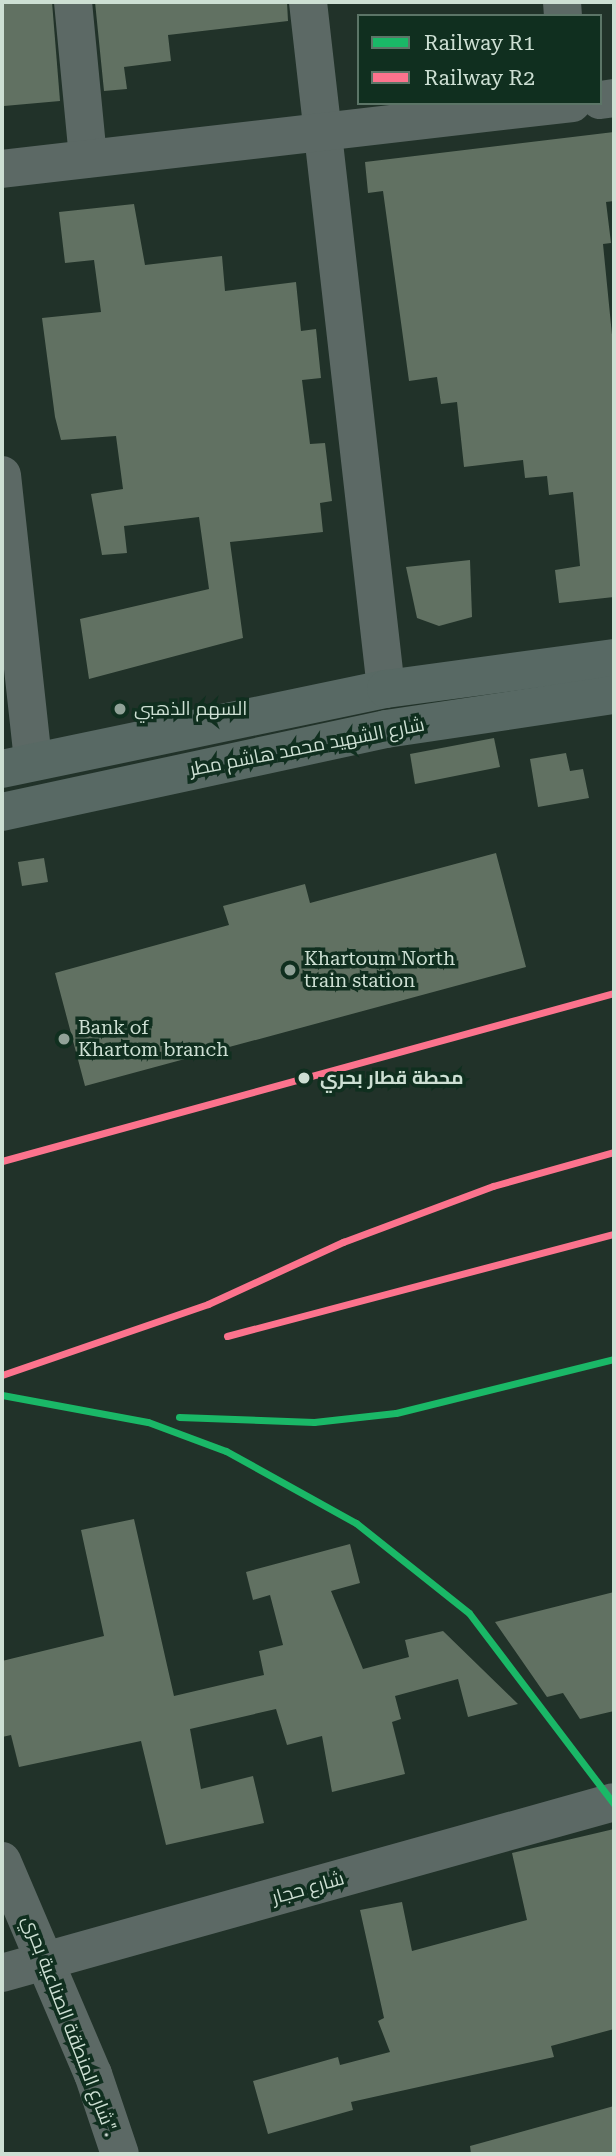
<!DOCTYPE html>
<html>
<head>
<meta charset="utf-8">
<style>
  body { margin:0 }
  #map { position:relative; width:616px; height:2156px; overflow:hidden; background:#213229; font-family:"Roboto Serif",Cairo,serif }
  div>[style] { position:absolute }
  [style*='--x'] { left:calc(var(--x)*1px); top:calc(var(--y)*1px); width:calc(var(--w)*1px); rotate:calc(var(--a)*1deg) }
  .building>* { inset:0; background:#617162 }
  .minor>* { height:38px; margin:-19px; padding:0 19px; transform-origin:19px; border-radius:19px; background:#5c6965 }
  .major>* { height:38px; margin:-19px; padding:0 19px; transform-origin:19px; border-radius:19px; background:#586964 }
  .rail-1>* { height:7px; margin:-3.5px; padding:0 3.5px; transform-origin:3.5px; border-radius:3.5px; background:#1ab867 }
  .rail-2>* { height:7px; margin:-3.5px; padding:0 3.5px; transform-origin:3.5px; border-radius:3.5px; background:#fc738d }
  .dots>* { width:19px; height:19px; translate:-50% -50%; box-sizing:border-box; border:4px solid #102f1f; border-radius:50% }
  span { translate:-50% -50%; white-space:nowrap; text-align:center; line-height:1.15; -webkit-text-stroke:7px #102f1f; paint-order:stroke }
  .poi-label { font-size:19px; color:#cddfd3 }
  .left { translate:0 -50%; text-align:left }
  .street-label { font-size:19px; color:#cddfd3 }
  .stop-label { font-size:19px; color:#cddfd3; font-weight:700 }
  .frame { position:absolute; inset:0; border:4px solid #cddfd3; pointer-events:none }
  .legend { position:absolute; left:357px; top:14px; width:245px; height:91px; box-sizing:border-box; background:#102f1f; border:2px solid #5c7567; margin:0; padding:9px 12px; list-style:none; font-size:21px; color:#cddfd3 }
  .legend li { display:flex; align-items:center; gap:14px; height:35px }
  .legend b { width:35px; border:2px solid #5c7567 }
</style>
</head>
<body>
<div id="map">
  <div class="building">
    <i style="clip-path:polygon(2px 2px,52px 2px,60px 101px,4px 106px)"></i>
    <i style="clip-path:polygon(95px 2px,287px 2px,288px 21px,168px 35px,171px 61px,124px 67px,127px 89px,104px 91px)"></i>
    <i style="clip-path:polygon(614px 132px,614px 201px,606px 202px,611px 243px,603px 244px,614px 355px,614px 597px,559px 603px,555px 570px,580px 566px,573px 492px,549px 495px,547px 476px,525px 478px,523px 460px,464px 467px,457px 402px,441px 404px,437px 377px,409px 381px,383px 191px,368px 193px,365px 162px)"></i>
    <i style="clip-path:polygon(134px 204px,145px 265px,222px 256px,225px 291px,296px 282px,301px 331px,316px 329px,321px 378px,302px 380px,310px 444px,325px 443px,332px 501px,320px 503px,323px 532px,230px 542px,243px 638px,89px 679px,80px 619px,209px 589px,199px 517px,124px 526px,127px 553px,102px 555px,91px 494px,123px 489px,116px 436px,61px 440px,55px 417px,42px 318px,101px 312px,94px 260px,65px 263px,59px 212px)"></i>
    <i style="clip-path:polygon(470px 560px,472px 617px,439px 626px,417px 618px,406px 567px)"></i>
    <i style="clip-path:polygon(494px 738px,500px 767px,415px 784px,410px 754px)"></i>
    <i style="clip-path:polygon(566px 753px,570px 771px,583px 769px,589px 798px,538px 807px,530px 759px)"></i>
    <i style="clip-path:polygon(496px 853px,526px 967px,85px 1086px,55px 973px,229px 925px,223px 906px,305px 884px,310px 903px)"></i>
    <i style="clip-path:polygon(44px 858px,48px 882px,22px 886px,18px 862px)"></i>
    <i style="clip-path:polygon(134px 1519px,174px 1696px,264px 1675px,259px 1651px,283px 1645px,270px 1595px,253px 1600px,246px 1572px,350px 1544px,360px 1583px,331px 1591px,363px 1669px,409px 1657px,405px 1640px,443px 1631px,518px 1704px,468px 1717px,458px 1679px,395px 1696px,401px 1719px,392px 1722px,405px 1774px,332px 1792px,322px 1736px,287px 1745px,276px 1709px,190px 1729px,201px 1789px,253px 1776px,264px 1823px,166px 1845px,141px 1741px,19px 1767px,11px 1735px,2px 1737px,2px 1661px,104px 1636px,81px 1530px)"></i>
    <i style="clip-path:polygon(614px 1592px,614px 1711px,580px 1719px,563px 1693px,547px 1697px,495px 1622px)"></i>
    <i style="clip-path:polygon(614px 1829px,614px 2029px,551px 2046px,554px 2057px,351px 2102px,353px 2110px,268px 2134px,253px 2081px,338px 2057px,340px 2065px,390px 2052px,378px 2021px,384px 2018px,360px 1910px,402px 1902px,412px 1951px,527px 1920px,512px 1853px)"></i>
    <i style="clip-path:polygon(614px 2106px,614px 2154px,471px 2154px,470px 2146px)"></i>
  </div>
  <div class="minor">
    <i style="--x:73;--y:2;--w:157;--a:84.5"></i>
    <i style="--x:308;--y:2;--w:691;--a:83.52"></i>
    <i style="--x:562;--y:2;--w:14;--a:86"></i>
    <i style="--x:600;--y:100;--w:14;--a:-8"></i>
    <i style="--x:2;--y:169;--w:574;--a:-6.6"></i>
    <i style="--x:2;--y:475;--w:287;--a:83.8"></i>
    <i style="--x:2;--y:1861;--w:232;--a:66.9"></i>
    <i style="--x:93;--y:2074;--w:84;--a:71.4"></i>
    <i style="--x:2;--y:1973;--w:635;--a:-15.61"></i>
  </div>
  <div class="major">
    <i style="--x:2;--y:769;--w:392;--a:-11.8"></i>
    <i style="--x:386;--y:689;--w:230;--a:-7.7"></i>
    <i style="--x:2;--y:812;--w:393;--a:-12.2"></i>
    <i style="--x:386;--y:729;--w:231;--a:-8.5"></i>
  </div>
  <div class="rail-1">
    <i style="--x:2;--y:1395;--w:148;--a:10.5"></i>
    <i style="--x:148;--y:1422;--w:83;--a:20.4"></i>
    <i style="--x:226;--y:1451;--w:149;--a:29"></i>
    <i style="--x:356;--y:1523;--w:144;--a:38.5"></i>
    <i style="--x:469;--y:1613;--w:240;--a:52.8"></i>
    <i style="--x:179;--y:1417;--w:135;--a:2.1"></i>
    <i style="--x:314;--y:1422;--w:82;--a:-6.3"></i>
    <i style="--x:396;--y:1413;--w:225;--a:-13.9"></i>
  </div>
  <div class="rail-2">
    <i style="--x:2;--y:1161;--w:635;--a:-15.35"></i>
    <i style="--x:227;--y:1336;--w:400;--a:-14.8"></i>
    <i style="--x:2;--y:1375;--w:218;--a:-19"></i>
    <i style="--x:208;--y:1304;--w:149;--a:-24.7"></i>
    <i style="--x:343;--y:1242;--w:160;--a:-20.5"></i>
    <i style="--x:493;--y:1186;--w:126;--a:-15.7"></i>
  </div>
  <div class="dots">
    <i style="left:120px;top:709px;background:#91a298"></i>
    <i style="left:290px;top:970px;background:#91a298"></i>
    <i style="left:64px;top:1039px;background:#91a298"></i>
    <i style="left:304px;top:1078px;background:#cddfd3"></i>
  </div>
  <div class="poi-label">
    <span class="left" style="left:134px;top:709px">السهم الذهبي</span>
    <span class="left" style="left:304px;top:970px">Khartoum North<br>train station</span>
    <span class="left" style="left:78px;top:1039px">Bank of<br>Khartom branch</span>
  </div>
  <div class="street-label">
    <span style="left:307px;top:747px;rotate:-11deg">شارع الشهيد محمد هاشم مطر</span>
    <span style="left:308px;top:1888px;rotate:-16deg">شارع حجار</span>
    <span style="left:70px;top:2026px;rotate:69deg">شارع المنطقة الصناعية بحري".</span>
  </div>
  <div class="stop-label">
    <span class="left" style="left:320px;top:1078px">محطة قطار بحري</span>
  </div>
  <div class="frame"></div>
  <ul class="legend">
  <li><b style="height:9px;background:#1ab867"></b>Railway R1</li>
  <li><b style="height:9px;background:#fc738d"></b>Railway R2</li>
  </ul>
</div>
</body>
</html>
